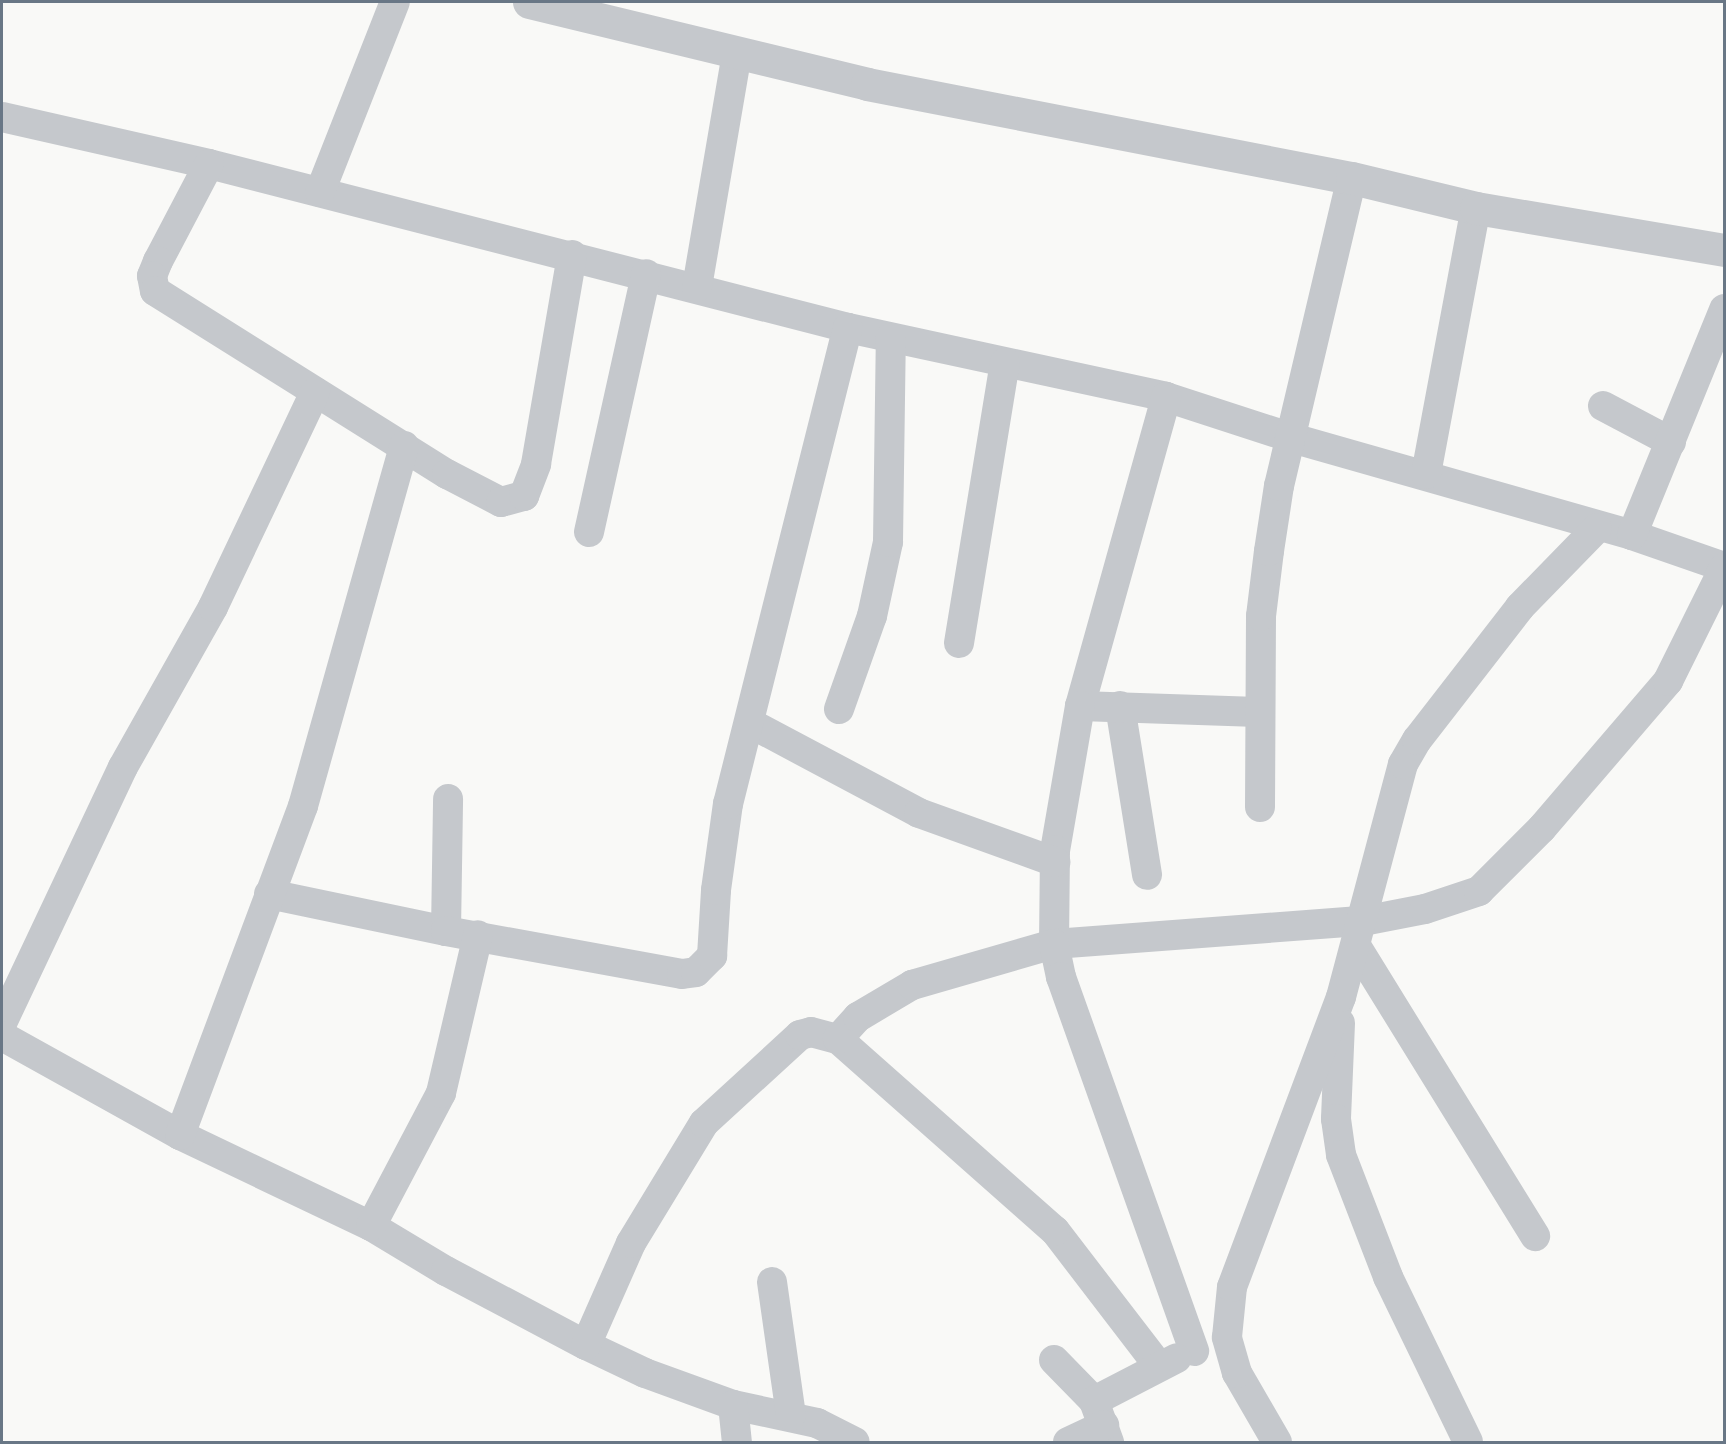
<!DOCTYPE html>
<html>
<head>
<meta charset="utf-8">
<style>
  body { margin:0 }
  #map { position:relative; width:1726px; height:1444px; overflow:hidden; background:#f9f9f7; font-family:Lato,sans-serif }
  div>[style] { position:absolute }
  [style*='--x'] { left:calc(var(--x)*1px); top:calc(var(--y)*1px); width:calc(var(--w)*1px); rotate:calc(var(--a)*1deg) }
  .minor>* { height:30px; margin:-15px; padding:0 15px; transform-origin:15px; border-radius:15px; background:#c5c8cc }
  .tertiary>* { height:33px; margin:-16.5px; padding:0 16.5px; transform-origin:16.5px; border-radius:16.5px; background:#c5c8cc }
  span { translate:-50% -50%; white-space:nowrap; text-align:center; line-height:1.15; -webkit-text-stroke:6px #fff; paint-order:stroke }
  .frame { position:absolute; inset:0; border:3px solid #697786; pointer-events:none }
</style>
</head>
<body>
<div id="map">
  <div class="minor">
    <i style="--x:2;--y:117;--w:212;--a:12.8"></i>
    <i style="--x:209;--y:164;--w:660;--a:14.39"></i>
    <i style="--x:848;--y:328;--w:325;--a:12.2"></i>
    <i style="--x:1166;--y:397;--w:133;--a:18"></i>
    <i style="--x:1292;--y:438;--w:354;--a:15.9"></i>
    <i style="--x:1632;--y:535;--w:97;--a:19.2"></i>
    <i style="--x:209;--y:164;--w:110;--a:117.7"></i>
    <i style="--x:158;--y:261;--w:16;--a:112"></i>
    <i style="--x:152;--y:276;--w:15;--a:79"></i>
    <i style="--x:155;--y:291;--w:345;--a:32.1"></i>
    <i style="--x:447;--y:474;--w:61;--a:27.4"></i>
    <i style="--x:501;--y:502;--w:24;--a:-15"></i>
    <i style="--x:524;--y:496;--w:34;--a:-69"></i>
    <i style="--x:536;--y:464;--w:212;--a:-80.2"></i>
    <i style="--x:320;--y:192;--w:204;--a:-68.5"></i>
    <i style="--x:697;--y:287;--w:238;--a:-80.3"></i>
    <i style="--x:1603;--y:406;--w:77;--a:27.9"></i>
    <i style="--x:1426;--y:474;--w:271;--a:-79.4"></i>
    <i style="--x:589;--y:532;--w:264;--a:-77.5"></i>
    <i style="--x:1632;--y:535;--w:244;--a:-67.8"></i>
    <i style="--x:959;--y:643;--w:284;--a:-80.7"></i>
    <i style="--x:1080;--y:706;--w:321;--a:-74.4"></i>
    <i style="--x:1120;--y:706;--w:171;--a:80.9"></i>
    <i style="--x:839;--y:709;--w:99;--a:-70.5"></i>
    <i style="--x:872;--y:616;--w:76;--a:-77.8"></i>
    <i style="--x:888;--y:542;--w:204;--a:-89.2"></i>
    <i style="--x:1258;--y:712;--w:178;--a:-178.1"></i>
    <i style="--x:1080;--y:706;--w:146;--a:99.8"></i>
    <i style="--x:1055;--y:850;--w:94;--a:90.6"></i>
    <i style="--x:1054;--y:944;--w:310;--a:-4.3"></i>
    <i style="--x:1363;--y:921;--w:63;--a:-11"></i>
    <i style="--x:1425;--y:909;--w:57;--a:-18.4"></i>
    <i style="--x:1479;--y:891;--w:89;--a:-45"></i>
    <i style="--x:1542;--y:828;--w:194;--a:-49.4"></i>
    <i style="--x:1668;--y:681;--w:126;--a:-63.6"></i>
    <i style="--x:750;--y:723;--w:191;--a:28"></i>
    <i style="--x:919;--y:813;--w:145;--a:19.8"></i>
    <i style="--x:1260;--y:807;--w:191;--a:-89.7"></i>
    <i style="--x:1261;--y:616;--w:65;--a:-83"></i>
    <i style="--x:1269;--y:551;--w:66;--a:-81.3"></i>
    <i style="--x:1279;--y:486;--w:317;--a:-76.7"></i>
    <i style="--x:269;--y:894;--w:181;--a:11.8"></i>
    <i style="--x:446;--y:931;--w:132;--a:-89.1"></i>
    <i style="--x:446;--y:931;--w:240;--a:10.3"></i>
    <i style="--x:682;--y:974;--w:14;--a:-8"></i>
    <i style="--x:696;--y:972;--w:23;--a:-45"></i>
    <i style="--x:712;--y:956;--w:66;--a:-86.5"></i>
    <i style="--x:716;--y:890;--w:87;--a:-82.1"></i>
    <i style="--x:728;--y:804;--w:491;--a:-75.9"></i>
    <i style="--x:1356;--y:946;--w:341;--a:58.3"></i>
    <i style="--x:2;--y:1023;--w:283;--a:-64.7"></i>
    <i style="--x:123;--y:767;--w:184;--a:-60.6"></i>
    <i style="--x:213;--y:607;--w:238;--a:-64.6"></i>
    <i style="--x:1340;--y:1023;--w:96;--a:92.4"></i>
    <i style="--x:1336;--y:1119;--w:36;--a:82"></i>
    <i style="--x:1341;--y:1155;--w:131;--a:68.9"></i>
    <i style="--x:1388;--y:1277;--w:183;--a:64.1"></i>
    <i style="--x:2;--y:1036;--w:204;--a:29.1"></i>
    <i style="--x:180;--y:1135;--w:212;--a:25.5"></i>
    <i style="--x:371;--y:1226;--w:87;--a:31"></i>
    <i style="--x:446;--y:1271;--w:158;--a:27.9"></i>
    <i style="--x:586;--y:1345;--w:65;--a:25.4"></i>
    <i style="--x:645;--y:1373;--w:94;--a:20"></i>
    <i style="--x:733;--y:1405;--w:86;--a:12.1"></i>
    <i style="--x:817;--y:1423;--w:42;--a:26.6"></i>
    <i style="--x:180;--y:1135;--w:351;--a:-69.5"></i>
    <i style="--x:303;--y:806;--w:374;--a:-74.3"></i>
    <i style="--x:371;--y:1226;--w:150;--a:-62.2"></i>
    <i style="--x:441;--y:1093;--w:162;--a:-76.8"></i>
    <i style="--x:772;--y:1282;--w:135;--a:81.9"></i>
    <i style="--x:586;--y:1345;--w:111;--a:-66.2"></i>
    <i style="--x:631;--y:1243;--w:140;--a:-58.7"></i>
    <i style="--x:704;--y:1123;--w:130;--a:-42.5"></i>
    <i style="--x:800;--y:1035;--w:11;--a:-15"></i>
    <i style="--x:811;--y:1032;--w:28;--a:15"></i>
    <i style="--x:1054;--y:1360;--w:57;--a:45.7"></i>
    <i style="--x:1094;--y:1401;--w:44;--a:69.9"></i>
    <i style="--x:1158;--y:1365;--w:169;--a:-127.5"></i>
    <i style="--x:1055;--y:1231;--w:290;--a:-138.5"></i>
    <i style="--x:838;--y:1039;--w:30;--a:-48"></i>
    <i style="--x:858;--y:1017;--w:63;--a:-30.7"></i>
    <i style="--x:912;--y:985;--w:148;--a:-16.1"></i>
    <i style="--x:1054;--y:944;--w:34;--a:78"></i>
    <i style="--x:1061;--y:977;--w:397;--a:70.4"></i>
    <i style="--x:1094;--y:1401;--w:93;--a:-27.4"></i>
    <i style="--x:733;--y:1405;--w:37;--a:84"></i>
    <i style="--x:1068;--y:1442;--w:40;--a:-25"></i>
    <i style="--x:1277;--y:1442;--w:80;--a:-120.1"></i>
    <i style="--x:1237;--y:1373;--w:37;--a:-106"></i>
    <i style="--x:1227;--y:1337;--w:50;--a:-84.3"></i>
    <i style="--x:1232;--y:1287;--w:310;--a:-69.4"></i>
    <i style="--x:1341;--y:997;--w:241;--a:-75.1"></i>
    <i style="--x:1403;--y:764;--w:28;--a:-60"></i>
    <i style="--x:1417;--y:740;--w:168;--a:-52.2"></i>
    <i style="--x:1520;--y:607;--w:110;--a:-45.7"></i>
  </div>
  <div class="tertiary">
    <i style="--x:529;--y:2;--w:348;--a:13.6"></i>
    <i style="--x:867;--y:84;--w:494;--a:11"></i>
    <i style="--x:1352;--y:178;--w:128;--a:13.6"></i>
    <i style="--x:1476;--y:208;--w:252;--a:9.6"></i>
  </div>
  <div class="frame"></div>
</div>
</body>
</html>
